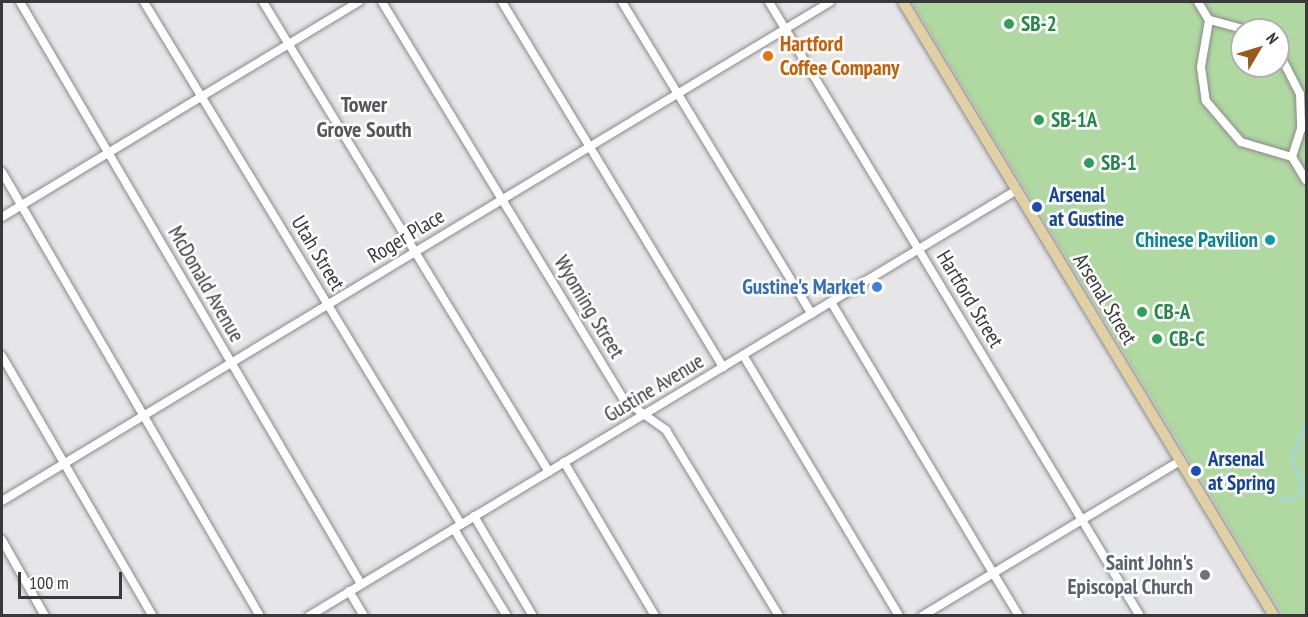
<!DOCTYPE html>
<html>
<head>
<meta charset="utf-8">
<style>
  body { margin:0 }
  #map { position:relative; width:1308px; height:617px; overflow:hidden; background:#e6e6e9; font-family:"PT Sans Narrow",sans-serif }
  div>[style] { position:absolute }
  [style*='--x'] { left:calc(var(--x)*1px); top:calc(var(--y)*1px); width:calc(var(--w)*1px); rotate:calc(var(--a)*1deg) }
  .green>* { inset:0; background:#b0d9a1 }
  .stream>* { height:2px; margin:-1px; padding:0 1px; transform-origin:1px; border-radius:1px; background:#9dd5f6 }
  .roads { filter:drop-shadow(0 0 2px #8a8a8d) drop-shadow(0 0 2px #8a8a8d) }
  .minor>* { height:8px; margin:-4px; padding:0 4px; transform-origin:4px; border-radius:4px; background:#fff }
  .major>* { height:10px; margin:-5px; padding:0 5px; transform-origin:5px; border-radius:5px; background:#e0d0a3 }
  .dots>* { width:16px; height:16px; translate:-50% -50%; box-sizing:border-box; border:3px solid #fff; border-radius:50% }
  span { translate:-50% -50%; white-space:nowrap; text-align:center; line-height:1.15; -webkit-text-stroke:5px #fff; paint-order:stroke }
  .leisure-label { font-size:21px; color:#27864d; font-weight:700 }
  .left { translate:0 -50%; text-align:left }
  .food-label { font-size:21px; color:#c56008; font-weight:700 }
  .transit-label { font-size:21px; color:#164399; font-weight:700 }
  .street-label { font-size:21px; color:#39393a }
  .culture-label { font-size:21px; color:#0d838f; font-weight:700 }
  .right { translate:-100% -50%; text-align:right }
  .shop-label { font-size:21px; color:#366cbe; font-weight:700 }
  .worship-label { font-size:21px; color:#5b616d; font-weight:700 }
  .neighbourhood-label { font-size:22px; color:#565659; font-weight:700 }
  .frame { position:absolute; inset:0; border:3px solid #39393a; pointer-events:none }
  .north { position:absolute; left:1230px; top:18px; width:60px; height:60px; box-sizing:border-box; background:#fff; border:2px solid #b0b0b0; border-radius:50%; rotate:52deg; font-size:16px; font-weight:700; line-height:24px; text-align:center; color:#39393a }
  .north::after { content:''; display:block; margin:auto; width:21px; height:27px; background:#975c1b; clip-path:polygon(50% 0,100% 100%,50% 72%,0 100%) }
  .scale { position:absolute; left:18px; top:572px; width:104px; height:27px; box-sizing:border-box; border:3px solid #39393a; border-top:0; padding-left:8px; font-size:18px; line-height:21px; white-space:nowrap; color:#39393a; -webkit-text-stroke:4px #fff; paint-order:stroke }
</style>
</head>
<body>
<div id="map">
  <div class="green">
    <i style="clip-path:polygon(evenodd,912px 2px,1306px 2px,1306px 615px,1283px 615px,912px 2px,1242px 30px,1278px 30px,1278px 66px,1242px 66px,1242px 30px)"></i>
  </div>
  <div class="stream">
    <i style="--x:1278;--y:500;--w:17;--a:-7"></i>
    <i style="--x:1295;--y:498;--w:13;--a:-51"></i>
    <i style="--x:1303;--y:488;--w:31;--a:-111"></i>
    <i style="--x:1292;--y:459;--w:40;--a:-69"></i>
  </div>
  <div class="roads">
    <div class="minor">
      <i style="--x:20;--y:2;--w:675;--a:59.63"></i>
      <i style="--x:144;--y:2;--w:611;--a:58.73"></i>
      <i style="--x:263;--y:2;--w:550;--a:58.68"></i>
      <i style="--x:382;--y:2;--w:466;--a:58.7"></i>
      <i style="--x:624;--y:400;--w:52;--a:35.5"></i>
      <i style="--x:666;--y:430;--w:218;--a:58.7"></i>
      <i style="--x:502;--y:2;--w:427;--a:58.8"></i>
      <i style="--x:622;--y:2;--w:365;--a:58.7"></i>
      <i style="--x:769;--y:2;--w:717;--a:58.86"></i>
      <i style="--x:1198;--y:2;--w:21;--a:59"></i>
      <i style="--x:1247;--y:30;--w:39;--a:-165"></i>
      <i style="--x:1209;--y:20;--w:48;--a:99.7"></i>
      <i style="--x:1201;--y:67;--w:34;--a:82"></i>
      <i style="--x:1206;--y:101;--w:54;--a:49.5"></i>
      <i style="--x:1241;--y:142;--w:53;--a:16.4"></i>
      <i style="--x:1278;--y:51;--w:48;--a:62.9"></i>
      <i style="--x:1300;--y:94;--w:35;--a:88"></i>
      <i style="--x:1301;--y:129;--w:29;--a:108"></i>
      <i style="--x:1292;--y:157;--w:27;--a:59"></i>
      <i style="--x:2;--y:172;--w:514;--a:59.84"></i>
      <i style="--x:2;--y:217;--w:417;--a:-31.1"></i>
      <i style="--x:831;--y:302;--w:366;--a:59.1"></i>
      <i style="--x:743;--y:355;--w:304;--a:59.1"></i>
      <i style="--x:2;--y:356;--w:301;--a:59.9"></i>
      <i style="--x:564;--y:462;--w:179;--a:59.4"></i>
      <i style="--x:2;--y:501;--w:967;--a:-31.08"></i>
      <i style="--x:474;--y:516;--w:116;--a:59.5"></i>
      <i style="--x:454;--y:529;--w:102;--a:58.7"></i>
      <i style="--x:2;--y:540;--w:87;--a:60.5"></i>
      <i style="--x:349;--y:591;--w:29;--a:59"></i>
      <i style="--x:309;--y:616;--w:826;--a:-31.04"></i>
      <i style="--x:922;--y:616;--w:301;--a:-31"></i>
    </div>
    <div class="major">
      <i style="--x:903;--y:2;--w:717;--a:58.86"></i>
    </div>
  </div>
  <div class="dots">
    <i style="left:1009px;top:24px;background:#2e9e5b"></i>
    <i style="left:768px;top:56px;background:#e8710a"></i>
    <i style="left:1039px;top:120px;background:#2e9e5b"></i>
    <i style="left:1089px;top:163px;background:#2e9e5b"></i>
    <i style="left:1037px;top:207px;background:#1a4fb4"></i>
    <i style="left:1270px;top:240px;background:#0f9aa8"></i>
    <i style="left:877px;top:287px;background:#3f7fe0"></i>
    <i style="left:1142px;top:312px;background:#2e9e5b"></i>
    <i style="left:1157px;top:339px;background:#2e9e5b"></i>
    <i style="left:1196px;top:471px;background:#1a4fb4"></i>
    <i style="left:1205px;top:575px;background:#6b7280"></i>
  </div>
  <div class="leisure-label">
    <span class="left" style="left:1021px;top:24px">SB-2</span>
    <span class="left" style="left:1051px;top:120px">SB-1A</span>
    <span class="left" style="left:1101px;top:163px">SB-1</span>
    <span class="left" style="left:1154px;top:312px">CB-A</span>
    <span class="left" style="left:1169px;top:339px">CB-C</span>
  </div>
  <div class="food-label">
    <span class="left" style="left:780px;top:56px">Hartford<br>Coffee Company</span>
  </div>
  <div class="transit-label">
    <span class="left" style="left:1049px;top:207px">Arsenal<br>at Gustine</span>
    <span class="left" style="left:1208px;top:471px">Arsenal<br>at Spring</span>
  </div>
  <div class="street-label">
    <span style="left:406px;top:236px;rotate:-31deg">Roger Place</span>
    <span style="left:318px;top:253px;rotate:59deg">Utah Street</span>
    <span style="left:206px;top:284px;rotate:60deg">McDonald Avenue</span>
    <span style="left:970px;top:299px;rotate:59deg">Hartford Street</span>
    <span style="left:1105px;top:299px;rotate:59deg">Arsenal Street</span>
    <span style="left:589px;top:307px;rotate:59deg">Wyoming Street</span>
    <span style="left:654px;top:388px;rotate:-31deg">Gustine Avenue</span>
  </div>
  <div class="culture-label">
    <span class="right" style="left:1258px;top:240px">Chinese Pavilion</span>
  </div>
  <div class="shop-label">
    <span class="right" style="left:865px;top:287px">Gustine's Market</span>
  </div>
  <div class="worship-label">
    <span class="right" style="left:1193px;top:575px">Saint John's<br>Episcopal Church</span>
  </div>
  <div class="neighbourhood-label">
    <span style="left:364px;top:117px">Tower<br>Grove South</span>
  </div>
  <div class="frame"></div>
  <div class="north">N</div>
  <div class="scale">100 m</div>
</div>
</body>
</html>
